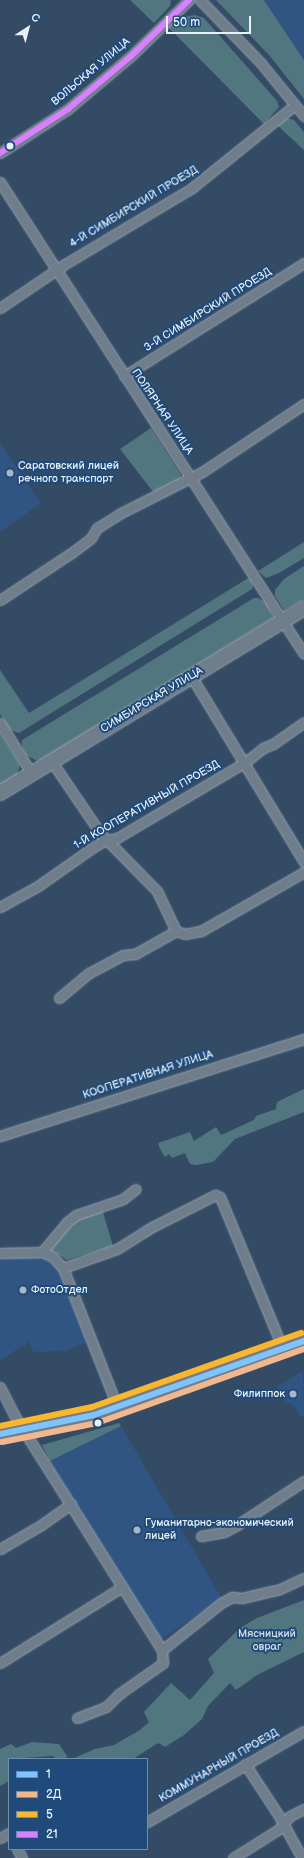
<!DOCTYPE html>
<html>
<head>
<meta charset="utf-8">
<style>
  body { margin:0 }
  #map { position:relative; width:304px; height:1858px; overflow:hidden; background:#344b65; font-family:"Balsamiq Sans",sans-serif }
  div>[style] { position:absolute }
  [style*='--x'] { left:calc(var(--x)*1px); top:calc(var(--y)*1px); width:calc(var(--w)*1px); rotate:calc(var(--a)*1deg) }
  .built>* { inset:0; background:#315582 }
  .green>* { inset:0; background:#52767f }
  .roads { filter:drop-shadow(0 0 1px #9aa6b3) drop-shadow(0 0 1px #9aa6b3) }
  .street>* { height:9px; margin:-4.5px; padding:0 4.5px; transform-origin:4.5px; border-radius:4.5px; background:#707e8c }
  .primary>* { height:14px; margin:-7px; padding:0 7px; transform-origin:7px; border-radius:7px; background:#707e8c }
  .bus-1>* { height:6px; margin:-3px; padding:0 3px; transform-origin:3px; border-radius:3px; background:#80c4ff }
  .bus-2>* { height:6px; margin:-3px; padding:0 3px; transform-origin:3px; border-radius:3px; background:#f1b78d }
  .bus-3>* { height:6px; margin:-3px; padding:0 3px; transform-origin:3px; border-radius:3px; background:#fab62d }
  .bus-4>* { height:6px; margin:-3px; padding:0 3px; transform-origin:3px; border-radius:3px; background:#d880ff }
  .dots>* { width:11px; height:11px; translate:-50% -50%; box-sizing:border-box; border:2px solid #1f4a7a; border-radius:50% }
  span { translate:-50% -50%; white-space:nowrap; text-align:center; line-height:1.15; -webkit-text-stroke:4px #1f4a7a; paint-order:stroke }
  .street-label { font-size:11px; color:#e8f1f8 }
  .poi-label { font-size:11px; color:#e8f1f8 }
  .left { translate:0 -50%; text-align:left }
  .right { translate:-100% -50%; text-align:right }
  .park-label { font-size:11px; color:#d2e0e6 }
  .legend { position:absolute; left:8px; top:1758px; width:140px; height:92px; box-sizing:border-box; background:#1f4a7a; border:1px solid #6f8dac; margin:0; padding:5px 7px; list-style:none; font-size:12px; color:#e8f1f8 }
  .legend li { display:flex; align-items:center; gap:8px; height:20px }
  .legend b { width:20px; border:1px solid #6f8dac }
  .north { position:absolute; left:8px; top:8px; width:40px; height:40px; -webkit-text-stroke:3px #1f4a7a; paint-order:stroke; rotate:36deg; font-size:11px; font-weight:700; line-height:16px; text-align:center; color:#e8f1f8 }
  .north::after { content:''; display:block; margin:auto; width:14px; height:18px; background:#e8f1f8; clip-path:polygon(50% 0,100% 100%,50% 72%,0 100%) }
  .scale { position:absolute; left:166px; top:16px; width:85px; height:18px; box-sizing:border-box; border:2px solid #e8f1f8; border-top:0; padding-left:5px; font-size:12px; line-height:14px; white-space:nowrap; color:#e8f1f8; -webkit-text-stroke:3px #1f4a7a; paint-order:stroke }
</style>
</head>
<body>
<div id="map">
  <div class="built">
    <i style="clip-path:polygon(264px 0,304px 0,304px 60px)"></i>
    <i style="clip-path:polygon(0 443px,41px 503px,0 532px)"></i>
    <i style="clip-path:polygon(37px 1256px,50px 1260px,58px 1269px,87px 1342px,65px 1351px,34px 1352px,29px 1342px,0 1360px,0 1259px)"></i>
    <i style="clip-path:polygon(303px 1371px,304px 1415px,302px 1417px,293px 1405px,286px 1402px,277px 1387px)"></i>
    <i style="clip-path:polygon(121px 1426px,222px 1599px,159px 1640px,50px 1461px)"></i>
  </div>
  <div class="green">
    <i style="clip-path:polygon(130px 0,171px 0,170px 6px,154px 23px)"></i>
    <i style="clip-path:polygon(216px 0,264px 0,304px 60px,304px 99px,269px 55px)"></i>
    <i style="clip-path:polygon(195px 15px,204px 18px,277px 101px,279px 107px,264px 124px,168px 27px,184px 17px)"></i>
    <i style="clip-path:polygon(287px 118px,294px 120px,304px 132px,304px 150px,277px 125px)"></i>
    <i style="clip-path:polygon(151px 428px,181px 475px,180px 479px,154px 493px,120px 449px)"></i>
    <i style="clip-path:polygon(304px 542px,304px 558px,279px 573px,266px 578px,258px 571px)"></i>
    <i style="clip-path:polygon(304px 566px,304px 599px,284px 610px,275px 596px,275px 590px,284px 579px)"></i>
    <i style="clip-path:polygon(250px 577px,253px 587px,252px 589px,19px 733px,10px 730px,0 714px,0 670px,29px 713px)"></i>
    <i style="clip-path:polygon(254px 598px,258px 598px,267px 603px,273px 618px,43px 759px,37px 761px,26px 755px,22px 747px,22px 740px)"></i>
    <i style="clip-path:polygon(0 734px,20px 765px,17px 775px,0 785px)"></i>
    <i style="clip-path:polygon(304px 1089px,304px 1112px,235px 1139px,213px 1162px,196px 1165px,190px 1164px,185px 1153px,172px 1158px,169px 1154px,165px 1157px,160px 1149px,158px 1143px,190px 1132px,194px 1141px,216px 1127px,221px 1135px,254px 1120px,256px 1116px,276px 1109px,277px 1102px)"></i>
    <i style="clip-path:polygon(102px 1209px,113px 1246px,67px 1260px,49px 1249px,77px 1217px)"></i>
    <i style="clip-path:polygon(119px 1423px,121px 1426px,50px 1461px,42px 1445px)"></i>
    <i style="clip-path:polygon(304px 1600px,304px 1652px,257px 1675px,236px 1690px,230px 1683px,208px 1706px,202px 1719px,184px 1735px,165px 1747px,158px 1743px,133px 1759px,72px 1759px,95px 1749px,114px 1745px,140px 1730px,149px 1722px,144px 1712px,171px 1683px,190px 1700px,214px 1673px,208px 1659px,240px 1628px,257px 1618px)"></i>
    <i style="clip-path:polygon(32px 1742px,59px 1744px,67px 1756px,66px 1759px,56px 1759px,53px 1756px,9px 1759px,9px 1781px,0 1786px,0 1749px,11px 1744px,16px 1748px)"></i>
  </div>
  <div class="roads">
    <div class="street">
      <i style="--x:200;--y:0;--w:86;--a:45.9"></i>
      <i style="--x:260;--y:62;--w:70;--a:50.8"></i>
      <i style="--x:0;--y:153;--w:81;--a:-32.9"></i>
      <i style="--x:68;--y:109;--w:82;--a:-40.1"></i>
      <i style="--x:131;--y:56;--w:81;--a:-44"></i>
      <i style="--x:0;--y:182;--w:561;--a:57.22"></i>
      <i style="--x:0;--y:308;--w:78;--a:-34.1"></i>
      <i style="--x:65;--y:264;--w:148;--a:-30.9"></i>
      <i style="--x:192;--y:188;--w:132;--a:-38.9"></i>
      <i style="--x:124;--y:376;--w:213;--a:-32.1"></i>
      <i style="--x:0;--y:600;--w:89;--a:-33.5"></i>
      <i style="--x:74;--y:551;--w:21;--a:-37"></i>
      <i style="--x:91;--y:538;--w:12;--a:-59"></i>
      <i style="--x:97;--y:528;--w:26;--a:-32"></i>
      <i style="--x:119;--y:514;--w:93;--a:-26.8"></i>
      <i style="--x:202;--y:472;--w:123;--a:-33.7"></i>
      <i style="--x:191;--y:676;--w:218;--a:58.7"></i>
      <i style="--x:0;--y:723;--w:60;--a:57.9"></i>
      <i style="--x:52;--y:762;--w:87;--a:55.8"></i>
      <i style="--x:101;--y:834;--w:80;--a:45.5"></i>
      <i style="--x:157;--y:891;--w:44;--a:64.6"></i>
      <i style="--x:0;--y:907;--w:43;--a:-28.9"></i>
      <i style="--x:38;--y:886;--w:70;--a:-35.1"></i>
      <i style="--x:95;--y:846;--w:13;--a:-29"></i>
      <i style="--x:106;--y:840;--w:11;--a:-10"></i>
      <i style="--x:117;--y:838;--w:147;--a:-30.6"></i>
      <i style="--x:244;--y:763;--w:24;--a:-38"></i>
      <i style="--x:263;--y:748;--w:11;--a:-22"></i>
      <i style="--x:273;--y:744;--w:38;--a:-35"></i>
      <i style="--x:59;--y:998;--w:39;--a:-40"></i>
      <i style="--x:89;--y:973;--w:38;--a:-28"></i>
      <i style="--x:123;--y:955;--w:12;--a:-5"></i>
      <i style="--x:135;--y:954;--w:47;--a:-29.3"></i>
      <i style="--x:176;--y:931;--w:9;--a:18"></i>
      <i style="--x:185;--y:934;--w:16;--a:-11"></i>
      <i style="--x:201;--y:931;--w:119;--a:-29.8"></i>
      <i style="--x:0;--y:1136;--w:319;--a:-17.7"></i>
      <i style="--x:42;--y:1252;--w:12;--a:24"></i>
      <i style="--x:53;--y:1257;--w:15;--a:48"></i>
      <i style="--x:63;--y:1268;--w:150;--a:68.6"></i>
      <i style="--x:0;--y:1253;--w:42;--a:-1.4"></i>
      <i style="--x:42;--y:1252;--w:39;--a:-50"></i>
      <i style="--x:67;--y:1222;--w:11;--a:-38"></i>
      <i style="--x:76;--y:1215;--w:50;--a:-18.8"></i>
      <i style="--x:123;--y:1199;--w:16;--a:-38"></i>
      <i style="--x:63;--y:1268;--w:57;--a:-19.4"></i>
      <i style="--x:117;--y:1249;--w:41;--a:-32.2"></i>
      <i style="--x:152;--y:1227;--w:71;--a:-26.9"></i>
      <i style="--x:215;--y:1195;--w:5;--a:22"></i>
      <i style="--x:220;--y:1197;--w:165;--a:67.5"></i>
      <i style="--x:0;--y:1387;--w:31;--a:63"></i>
      <i style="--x:14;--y:1415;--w:278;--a:57.8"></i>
      <i style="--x:201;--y:1536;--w:23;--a:-10"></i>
      <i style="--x:224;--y:1532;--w:15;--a:-28"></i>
      <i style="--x:237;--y:1525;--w:80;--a:-33.3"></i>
      <i style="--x:0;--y:1549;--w:48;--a:-30.3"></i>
      <i style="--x:41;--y:1525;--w:37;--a:-35"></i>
      <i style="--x:0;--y:1663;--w:144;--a:-31.9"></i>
      <i style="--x:77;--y:1718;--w:31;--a:-21"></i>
      <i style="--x:106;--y:1707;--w:18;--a:-45"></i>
      <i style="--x:119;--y:1694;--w:54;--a:-35.2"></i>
      <i style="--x:163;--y:1663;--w:13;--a:-94"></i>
      <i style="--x:162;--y:1650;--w:75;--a:-38.5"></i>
      <i style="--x:221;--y:1603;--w:13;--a:-29"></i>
      <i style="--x:232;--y:1597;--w:10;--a:6"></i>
      <i style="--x:242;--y:1598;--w:39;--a:-13"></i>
      <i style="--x:280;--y:1589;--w:26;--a:-25"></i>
      <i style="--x:245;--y:1764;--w:62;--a:56.8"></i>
      <i style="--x:279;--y:1816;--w:48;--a:61.3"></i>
      <i style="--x:147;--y:1822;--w:181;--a:-30.1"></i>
      <i style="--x:0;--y:1838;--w:10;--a:-29"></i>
      <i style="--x:17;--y:1849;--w:10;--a:61"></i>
      <i style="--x:233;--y:1858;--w:54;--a:-32.2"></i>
      <i style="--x:279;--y:1829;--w:17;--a:-50"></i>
      <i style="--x:290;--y:1816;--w:16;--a:-27"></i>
    </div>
    <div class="primary">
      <i style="--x:0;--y:793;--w:356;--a:-31.3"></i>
      <i style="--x:0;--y:1434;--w:96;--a:-11.4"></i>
      <i style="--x:94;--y:1415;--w:223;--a:-19.4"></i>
    </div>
  </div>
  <div class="bus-1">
    <i style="--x:0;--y:1434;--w:96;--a:-11.4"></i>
    <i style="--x:94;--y:1415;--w:223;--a:-19.4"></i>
  </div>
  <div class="bus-2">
    <i style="--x:2;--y:1442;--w:97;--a:-11.3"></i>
    <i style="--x:97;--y:1423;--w:220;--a:-19.7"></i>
  </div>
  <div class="bus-3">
    <i style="--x:0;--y:1426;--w:94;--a:-11.7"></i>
    <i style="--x:92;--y:1407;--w:222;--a:-19.5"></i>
  </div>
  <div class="bus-4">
    <i style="--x:0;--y:153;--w:81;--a:-32.9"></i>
    <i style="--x:68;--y:109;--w:82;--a:-40.1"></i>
    <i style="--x:131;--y:56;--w:81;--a:-44"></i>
  </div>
  <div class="dots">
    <i style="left:10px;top:146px;background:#e8f1f8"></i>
    <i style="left:10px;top:473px;background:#a9b7c5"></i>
    <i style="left:23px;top:1290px;background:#a9b7c5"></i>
    <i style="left:293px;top:1394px;background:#a9b7c5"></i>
    <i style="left:98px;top:1423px;background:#e8f1f8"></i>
    <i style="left:137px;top:1530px;background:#a9b7c5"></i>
  </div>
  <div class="street-label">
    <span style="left:91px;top:72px;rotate:-40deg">ВОЛЬСКАЯ УЛИЦА</span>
    <span style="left:134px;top:207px;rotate:-31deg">4-Й СИМБИРСКИЙ ПРОЕЗД</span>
    <span style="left:208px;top:310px;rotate:-32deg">3-Й СИМБИРСКИЙ ПРОЕЗД</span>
    <span style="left:162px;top:412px;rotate:56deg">ПОЛЯРНАЯ УЛИЦА</span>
    <span style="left:152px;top:700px;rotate:-31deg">СИМБИРСКАЯ УЛИЦА</span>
    <span style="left:147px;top:805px;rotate:-30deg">1-Й КООПЕРАТИВНЫЙ ПРОЕЗД</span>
    <span style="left:148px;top:1075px;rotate:-18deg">КООПЕРАТИВНАЯ УЛИЦА</span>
    <span style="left:219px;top:1766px;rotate:-30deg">КОММУНАРНЫЙ ПРОЕЗД</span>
  </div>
  <div class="poi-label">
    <span class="left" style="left:18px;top:473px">Саратовский лицей<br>речного транспорт</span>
    <span class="left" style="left:31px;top:1290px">ФотоОтдел</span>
    <span class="right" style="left:285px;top:1394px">Филиппок</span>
    <span class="left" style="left:145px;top:1530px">Гуманитарно-экономический<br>лицей</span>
  </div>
  <div class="park-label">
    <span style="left:267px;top:1641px">Мясницкий<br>овраг</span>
  </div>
  <ul class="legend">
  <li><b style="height:5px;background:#80c4ff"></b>1</li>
  <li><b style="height:5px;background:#f1b78d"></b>2Д</li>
  <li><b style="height:5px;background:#fab62d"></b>5</li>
  <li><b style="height:5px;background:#d880ff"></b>21</li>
  </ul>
  <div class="north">С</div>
  <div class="scale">50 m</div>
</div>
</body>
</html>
